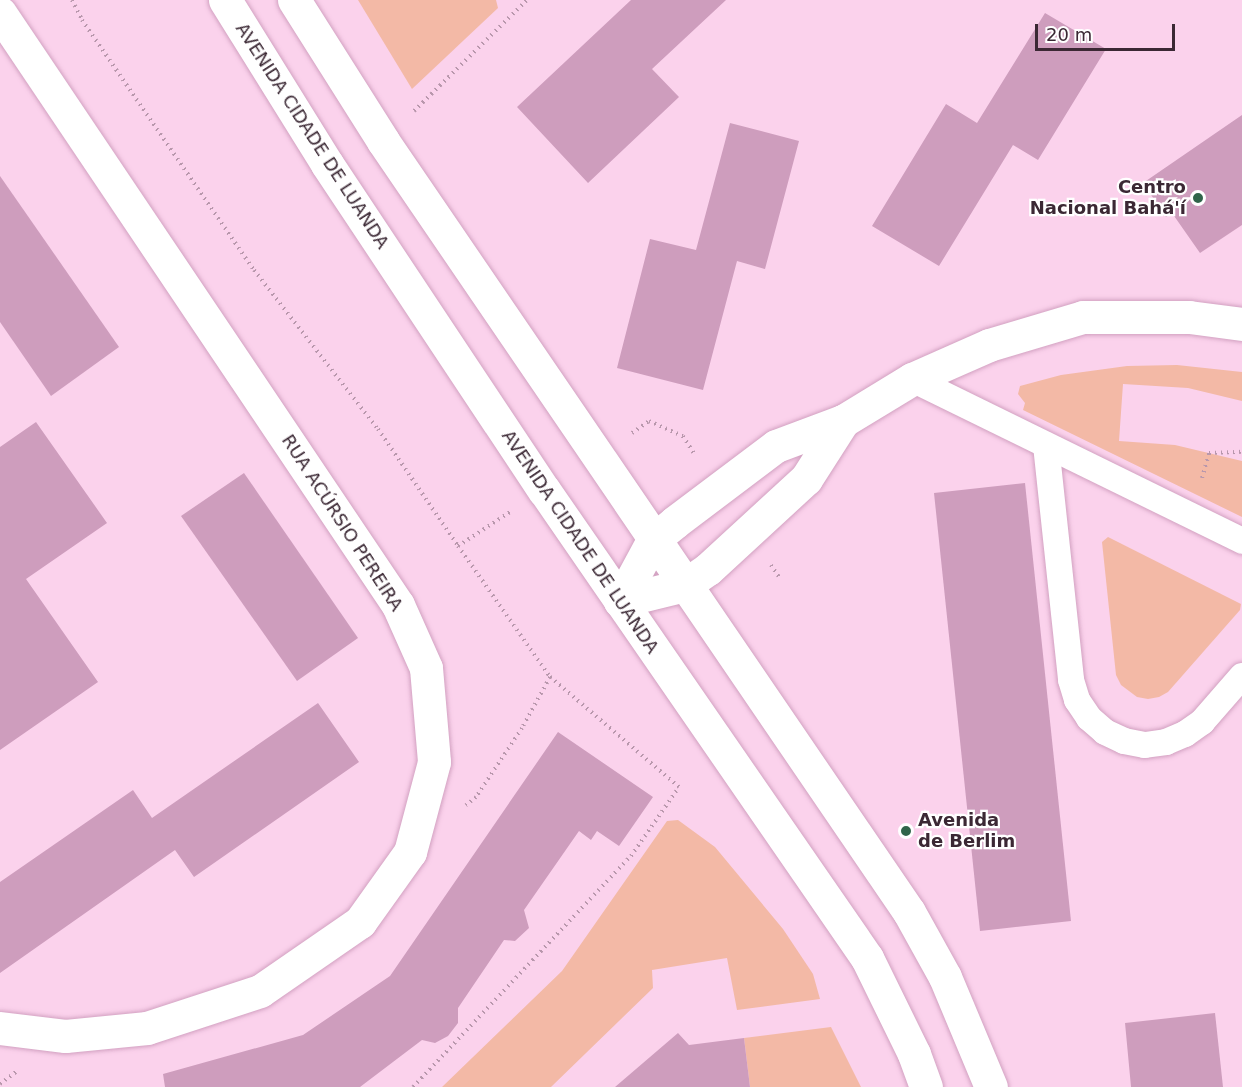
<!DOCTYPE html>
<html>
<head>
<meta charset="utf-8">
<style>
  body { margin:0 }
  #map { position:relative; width:1242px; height:1087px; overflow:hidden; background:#fbd2ec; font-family:"DejaVu Sans",sans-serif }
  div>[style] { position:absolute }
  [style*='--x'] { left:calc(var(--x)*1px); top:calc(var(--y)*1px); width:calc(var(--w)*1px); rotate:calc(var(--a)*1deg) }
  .green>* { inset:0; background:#f3b9a6 }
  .building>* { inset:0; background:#ce9dbd }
  .path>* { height:4px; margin-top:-2px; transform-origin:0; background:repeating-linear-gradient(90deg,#b897ac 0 1.5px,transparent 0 6px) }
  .roads { filter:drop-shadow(0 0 2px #d2a1c1) drop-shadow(0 0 2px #d2a1c1) }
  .service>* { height:26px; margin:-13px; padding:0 13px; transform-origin:13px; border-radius:13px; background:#fff }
  .minor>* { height:33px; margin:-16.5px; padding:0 16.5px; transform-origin:16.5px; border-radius:16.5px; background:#fff }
  .secondary>* { height:33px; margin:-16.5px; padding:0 16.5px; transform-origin:16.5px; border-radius:16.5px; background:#fff }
  .dots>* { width:16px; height:16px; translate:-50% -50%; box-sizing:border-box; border:3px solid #fff; border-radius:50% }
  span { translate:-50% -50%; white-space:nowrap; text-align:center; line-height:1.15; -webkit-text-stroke:4.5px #fff; paint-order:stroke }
  .street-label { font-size:18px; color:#3b2834 }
  .poi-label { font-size:18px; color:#3b2834; font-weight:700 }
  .right { translate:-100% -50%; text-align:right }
  .left { translate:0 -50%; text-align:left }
  .scale { position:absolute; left:1035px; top:24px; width:140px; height:27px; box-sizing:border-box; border:3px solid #3b2834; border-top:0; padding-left:8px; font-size:18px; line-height:21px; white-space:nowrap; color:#3b2834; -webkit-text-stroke:4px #fff; paint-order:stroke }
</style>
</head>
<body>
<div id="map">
  <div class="green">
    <i style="clip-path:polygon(358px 0,496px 0,498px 8px,412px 89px)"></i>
    <i style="clip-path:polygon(1177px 365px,1242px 372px,1242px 401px,1188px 388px,1123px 384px,1119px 441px,1175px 445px,1242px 461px,1242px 517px,1023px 410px,1025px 403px,1018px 394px,1020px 386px,1061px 375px,1127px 366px)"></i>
    <i style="clip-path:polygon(1108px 537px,1241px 604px,1240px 610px,1168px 692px,1159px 697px,1148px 699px,1137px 697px,1121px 685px,1116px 675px,1102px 542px)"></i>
    <i style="clip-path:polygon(678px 820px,715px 847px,783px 929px,813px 974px,820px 999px,737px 1010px,727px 958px,652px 970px,653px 988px,551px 1087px,442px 1087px,562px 971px,667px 821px)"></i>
    <i style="clip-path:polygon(831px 1027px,861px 1087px,750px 1087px,744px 1038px)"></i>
  </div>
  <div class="building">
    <i style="clip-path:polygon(631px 0,726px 0,652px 69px,679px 97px,588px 183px,517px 107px)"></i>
    <i style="clip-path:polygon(1045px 13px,1106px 49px,1038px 160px,1013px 145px,939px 266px,872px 226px,946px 104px,977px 123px)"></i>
    <i style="clip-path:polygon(1242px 115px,1242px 225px,1200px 253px,1172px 213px,1166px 217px,1143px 183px)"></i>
    <i style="clip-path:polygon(730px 123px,799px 141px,765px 269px,737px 261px,703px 390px,617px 368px,650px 239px,696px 250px)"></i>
    <i style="clip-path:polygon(0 176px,119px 347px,51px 396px,0 322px)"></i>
    <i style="clip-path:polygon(36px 422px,107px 523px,26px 579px,98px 682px,0 750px,0 447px)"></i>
    <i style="clip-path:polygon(244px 473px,358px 638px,297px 681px,181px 516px)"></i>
    <i style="clip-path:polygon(1025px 483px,1071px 921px,980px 931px,934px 493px)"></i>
    <i style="clip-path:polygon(318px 703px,359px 762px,194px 877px,175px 850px,0 973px,0 882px,133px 790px,152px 818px)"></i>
    <i style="clip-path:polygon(558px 732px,653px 797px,619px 846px,597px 831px,591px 840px,579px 831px,524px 910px,529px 928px,515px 941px,504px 940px,458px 1008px,458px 1023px,448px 1036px,435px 1043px,422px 1040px,360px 1087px,165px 1087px,163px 1074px,303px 1035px,390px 976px)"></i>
    <i style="clip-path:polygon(1215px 1013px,1223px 1087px,1131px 1087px,1125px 1023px)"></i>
    <i style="clip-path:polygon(678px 1033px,689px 1045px,744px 1038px,750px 1087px,615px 1087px)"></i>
  </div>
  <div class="path">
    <i style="--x:72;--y:0;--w:22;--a:63"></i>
    <i style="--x:82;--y:20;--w:303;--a:55.5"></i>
    <i style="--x:254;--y:270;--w:202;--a:52.1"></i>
    <i style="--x:378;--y:429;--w:142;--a:55.6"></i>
    <i style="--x:458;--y:546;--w:62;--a:-33.2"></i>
    <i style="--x:414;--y:111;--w:158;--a:-44.5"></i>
    <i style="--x:632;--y:433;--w:21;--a:-35"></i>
    <i style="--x:649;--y:421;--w:37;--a:24"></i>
    <i style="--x:683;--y:436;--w:22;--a:58"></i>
    <i style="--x:1202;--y:478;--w:26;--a:-74"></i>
    <i style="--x:1209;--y:453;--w:33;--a:-2"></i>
    <i style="--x:458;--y:546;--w:160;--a:54.9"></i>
    <i style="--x:550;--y:677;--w:58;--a:118.8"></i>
    <i style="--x:522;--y:728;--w:83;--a:123.7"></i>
    <i style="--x:476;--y:797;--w:13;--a:141"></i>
    <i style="--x:771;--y:565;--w:14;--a:56"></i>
    <i style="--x:0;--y:1084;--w:20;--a:-37"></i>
    <i style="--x:413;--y:1087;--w:318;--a:-46.7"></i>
    <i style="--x:631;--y:856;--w:84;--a:-55.2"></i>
    <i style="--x:679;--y:787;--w:170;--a:-139.5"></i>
  </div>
  <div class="roads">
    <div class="service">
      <i style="--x:912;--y:379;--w:368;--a:26.1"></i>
      <i style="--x:1046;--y:445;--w:236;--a:83.9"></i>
      <i style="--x:1071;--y:680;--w:21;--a:73"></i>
      <i style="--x:1077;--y:700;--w:22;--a:56"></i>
      <i style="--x:1089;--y:718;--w:21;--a:41"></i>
      <i style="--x:1105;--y:732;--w:21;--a:25"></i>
      <i style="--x:1124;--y:741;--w:21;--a:11"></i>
      <i style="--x:1145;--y:745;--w:21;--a:-8"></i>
      <i style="--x:1166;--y:742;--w:21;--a:-23"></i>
      <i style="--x:1185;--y:734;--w:21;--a:-35"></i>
      <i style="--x:1202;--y:722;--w:61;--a:-49"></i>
    </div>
    <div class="minor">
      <i style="--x:0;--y:13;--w:713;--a:56.09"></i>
      <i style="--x:398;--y:605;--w:69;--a:66"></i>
      <i style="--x:426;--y:668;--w:94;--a:85.1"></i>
      <i style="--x:434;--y:762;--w:93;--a:104.9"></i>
      <i style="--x:410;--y:852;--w:86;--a:125.5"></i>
      <i style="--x:360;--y:922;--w:121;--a:145.4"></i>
      <i style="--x:260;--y:991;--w:119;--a:161.9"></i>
      <i style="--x:147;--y:1028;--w:82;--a:174.4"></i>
      <i style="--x:65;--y:1036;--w:65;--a:-173"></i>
      <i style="--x:620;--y:601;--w:69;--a:-61.6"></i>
      <i style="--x:653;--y:540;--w:28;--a:-39"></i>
      <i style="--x:675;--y:522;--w:126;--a:-37"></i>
      <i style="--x:776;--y:446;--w:72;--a:-20.5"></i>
      <i style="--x:843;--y:421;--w:81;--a:-31.3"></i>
      <i style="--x:912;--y:379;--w:84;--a:-23.8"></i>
      <i style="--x:989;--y:345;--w:98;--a:-16.6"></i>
      <i style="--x:1083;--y:317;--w:106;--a:0"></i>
      <i style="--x:1189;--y:317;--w:53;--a:7.5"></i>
      <i style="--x:620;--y:601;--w:67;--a:-13.8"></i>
      <i style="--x:685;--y:585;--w:28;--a:-35"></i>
      <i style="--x:708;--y:569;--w:133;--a:-42.6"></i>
      <i style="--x:806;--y:479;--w:69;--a:-57.5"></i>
    </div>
    <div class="secondary">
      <i style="--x:225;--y:0;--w:193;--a:58.1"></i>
      <i style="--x:327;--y:164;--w:392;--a:56.4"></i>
      <i style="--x:544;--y:490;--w:569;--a:55.39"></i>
      <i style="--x:867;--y:958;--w:107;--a:63.9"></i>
      <i style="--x:914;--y:1054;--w:35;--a:70"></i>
      <i style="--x:294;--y:0;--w:167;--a:57.7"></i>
      <i style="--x:383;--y:141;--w:933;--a:55.7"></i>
      <i style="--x:909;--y:912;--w:74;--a:61"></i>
      <i style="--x:945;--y:977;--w:119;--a:67.3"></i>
    </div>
  </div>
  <div class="dots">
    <i style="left:1198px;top:198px;background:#30644a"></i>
    <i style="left:906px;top:831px;background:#30644a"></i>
  </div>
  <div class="street-label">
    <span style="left:312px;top:136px;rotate:57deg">AVENIDA CIDADE DE LUANDA</span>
    <span style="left:342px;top:523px;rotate:57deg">RUA ACÚRSIO PEREIRA</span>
    <span style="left:580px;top:542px;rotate:56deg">AVENIDA CIDADE DE LUANDA</span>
  </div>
  <div class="poi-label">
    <span class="right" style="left:1186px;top:198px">Centro<br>Nacional Bahá'í</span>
    <span class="left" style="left:918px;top:831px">Avenida<br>de Berlim</span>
  </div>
  <div class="scale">20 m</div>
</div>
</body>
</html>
